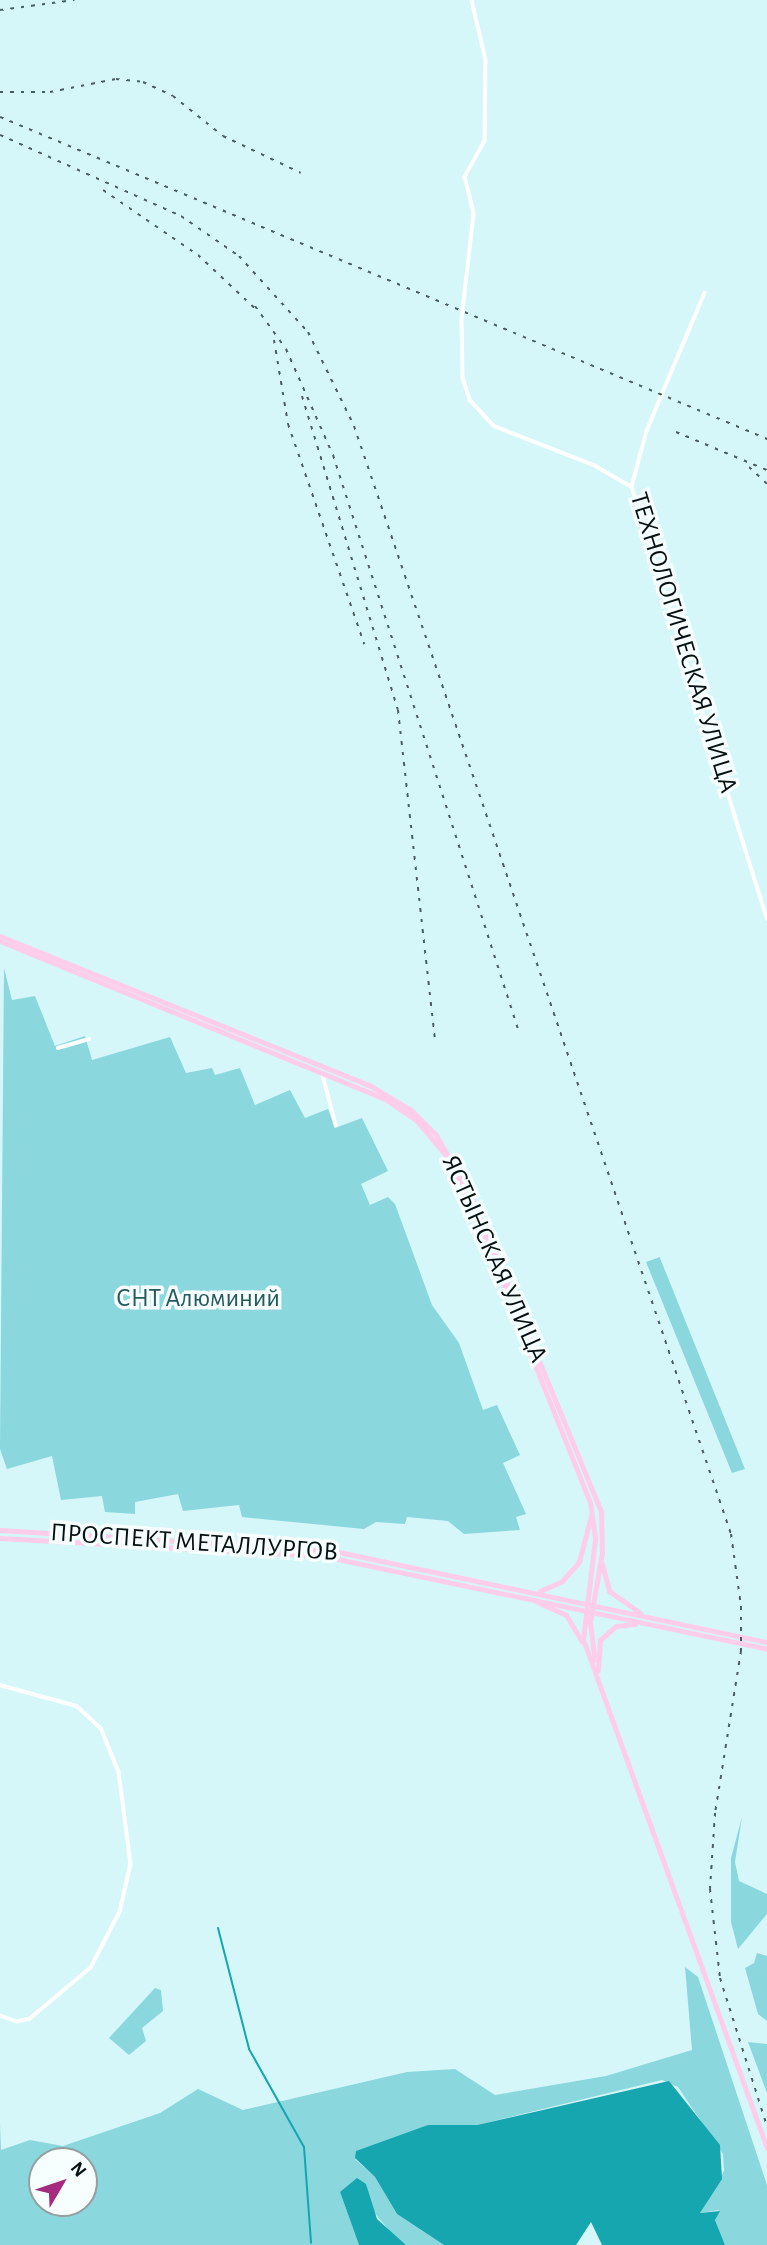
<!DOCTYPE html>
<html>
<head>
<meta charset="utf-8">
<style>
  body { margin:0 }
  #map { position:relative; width:767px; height:2245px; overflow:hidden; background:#d5f7f9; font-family:"Alegreya Sans",sans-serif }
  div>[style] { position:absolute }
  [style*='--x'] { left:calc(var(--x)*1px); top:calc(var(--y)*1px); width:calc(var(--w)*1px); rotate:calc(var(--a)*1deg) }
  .green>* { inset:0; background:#8ad7de }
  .water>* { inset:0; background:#15a6b0 }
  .stream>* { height:2px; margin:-1px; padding:0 1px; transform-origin:1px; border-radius:1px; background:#15a6b0 }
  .minor>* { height:3.5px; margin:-1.75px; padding:0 1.75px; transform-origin:1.75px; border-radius:1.75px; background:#fff }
  .primary>* { height:5px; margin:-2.5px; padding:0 2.5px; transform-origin:2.5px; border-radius:2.5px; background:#fecdeb }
  .rail>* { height:2px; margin-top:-1px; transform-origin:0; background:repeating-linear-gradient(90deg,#4b5e5f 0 3.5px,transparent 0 10.5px) }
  span { translate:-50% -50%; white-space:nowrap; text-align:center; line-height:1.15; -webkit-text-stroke:7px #f7fefe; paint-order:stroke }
  .street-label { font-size:26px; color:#051112 }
  .park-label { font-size:26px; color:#255a5e }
  .north { position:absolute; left:28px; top:2147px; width:70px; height:70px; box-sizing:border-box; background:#f7fefe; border:2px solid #969fa0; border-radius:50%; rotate:51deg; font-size:19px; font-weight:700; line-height:28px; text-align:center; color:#051112 }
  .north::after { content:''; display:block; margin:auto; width:24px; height:32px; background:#a52b80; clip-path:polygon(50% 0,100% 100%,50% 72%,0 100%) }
</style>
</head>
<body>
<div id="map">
  <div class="green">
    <i style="clip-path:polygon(4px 968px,12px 1000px,35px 996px,55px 1046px,85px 1036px,92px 1060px,170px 1037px,186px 1073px,212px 1068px,215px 1075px,240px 1068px,255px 1105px,290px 1090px,305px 1118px,328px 1109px,335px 1128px,362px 1118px,388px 1171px,361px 1184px,370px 1205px,388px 1197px,395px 1204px,432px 1305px,459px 1343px,483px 1410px,497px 1405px,520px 1455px,503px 1463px,526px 1514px,516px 1517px,520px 1530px,464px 1534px,448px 1521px,407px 1517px,405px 1524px,376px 1522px,364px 1529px,242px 1517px,239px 1505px,183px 1511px,178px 1494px,135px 1502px,135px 1514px,105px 1512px,102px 1496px,61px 1500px,52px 1456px,7px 1469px,0 1449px)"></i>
    <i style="clip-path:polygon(660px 1257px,660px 1258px,745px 1469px,732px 1473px,646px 1262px)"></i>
    <i style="clip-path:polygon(742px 1817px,735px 1862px,739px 1881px,767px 1894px,767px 1914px,738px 1949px,731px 1922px,731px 1858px)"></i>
    <i style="clip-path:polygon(757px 1953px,767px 1956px,767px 2021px,758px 2014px,745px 1968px,754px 1963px)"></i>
    <i style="clip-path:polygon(evenodd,685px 1967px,698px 1977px,767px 2185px,767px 2245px,725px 2245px,715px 2220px,719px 2210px,700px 2213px,724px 2171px,723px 2154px,678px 2087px,662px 2080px,477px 2125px,428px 2125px,355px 2159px,375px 2177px,397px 2214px,444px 2245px,406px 2245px,393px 2235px,372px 2210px,366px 2184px,340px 2192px,359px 2245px,0 2245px,0 2123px,1px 2150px,30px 2140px,63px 2146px,160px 2113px,198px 2089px,243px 2110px,407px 2072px,455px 2069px,495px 2095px,606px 2076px,692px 2050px,685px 1967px,42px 2161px,84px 2161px,84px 2203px,42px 2203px,42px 2161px)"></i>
    <i style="clip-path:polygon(155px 1988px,161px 1990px,163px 2011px,142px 2028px,146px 2041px,129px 2055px,109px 2038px)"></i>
    <i style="clip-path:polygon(748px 2042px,767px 2044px,767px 2093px)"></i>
  </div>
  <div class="water">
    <i style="clip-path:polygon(669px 2081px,720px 2145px,722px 2179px,700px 2213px,720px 2211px,715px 2220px,725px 2245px,602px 2245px,591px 2222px,576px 2245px,444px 2245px,397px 2214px,375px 2177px,355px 2158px,356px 2151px,428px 2125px,477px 2125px)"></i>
    <i style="clip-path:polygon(357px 2178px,366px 2184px,377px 2219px,406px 2245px,359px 2245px,340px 2192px)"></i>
  </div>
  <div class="stream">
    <i style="--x:218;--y:1928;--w:125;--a:75.6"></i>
    <i style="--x:249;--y:2049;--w:112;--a:60.7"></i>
    <i style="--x:304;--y:2147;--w:96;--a:85.8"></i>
  </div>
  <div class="minor">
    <i style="--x:472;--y:0;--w:62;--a:76.9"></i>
    <i style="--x:486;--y:60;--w:81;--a:90.7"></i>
    <i style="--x:485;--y:141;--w:41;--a:119.1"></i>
    <i style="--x:465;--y:177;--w:38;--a:76"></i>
    <i style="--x:474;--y:214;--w:107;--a:96.5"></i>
    <i style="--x:462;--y:320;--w:58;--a:89"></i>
    <i style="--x:463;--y:378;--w:23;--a:72"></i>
    <i style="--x:470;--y:400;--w:35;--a:47"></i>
    <i style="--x:494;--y:426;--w:107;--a:21.3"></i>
    <i style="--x:594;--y:465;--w:44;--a:30.1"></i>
    <i style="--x:705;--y:293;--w:150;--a:112.8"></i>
    <i style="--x:647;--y:431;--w:58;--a:105"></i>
    <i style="--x:632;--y:487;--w:452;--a:72.6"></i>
    <i style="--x:58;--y:1048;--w:32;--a:-16"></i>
    <i style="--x:323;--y:1075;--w:52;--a:75.4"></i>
    <i style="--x:0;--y:1685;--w:80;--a:15.3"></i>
    <i style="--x:77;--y:1706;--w:33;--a:43"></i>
    <i style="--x:101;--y:1728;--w:48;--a:67.8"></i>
    <i style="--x:119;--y:1772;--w:93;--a:82.6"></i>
    <i style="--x:131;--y:1864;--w:49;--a:102.9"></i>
    <i style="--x:120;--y:1912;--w:63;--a:117.4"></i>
    <i style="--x:91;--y:1968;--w:80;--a:140.1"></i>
    <i style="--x:30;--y:2019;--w:13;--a:167"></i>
    <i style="--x:17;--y:2022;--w:18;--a:-161"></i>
  </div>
  <div class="primary">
    <i style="--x:0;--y:936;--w:398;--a:22"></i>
    <i style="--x:369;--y:1085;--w:49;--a:30.8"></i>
    <i style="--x:411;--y:1110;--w:35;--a:45"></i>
    <i style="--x:436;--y:1135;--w:70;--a:60.2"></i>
    <i style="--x:471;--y:1196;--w:342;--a:67.6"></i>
    <i style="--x:601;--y:1512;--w:41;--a:88.6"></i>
    <i style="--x:602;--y:1553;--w:70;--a:99.9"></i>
    <i style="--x:590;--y:1622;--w:38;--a:83"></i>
    <i style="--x:0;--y:941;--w:416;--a:22.3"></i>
    <i style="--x:385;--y:1099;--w:37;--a:34"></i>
    <i style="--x:416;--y:1120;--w:43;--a:49.7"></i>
    <i style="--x:444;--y:1153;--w:91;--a:64.6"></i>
    <i style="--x:483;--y:1235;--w:288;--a:68.2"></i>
    <i style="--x:590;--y:1502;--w:37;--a:82"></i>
    <i style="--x:595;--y:1539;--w:101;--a:96.8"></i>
    <i style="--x:583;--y:1639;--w:541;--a:70.13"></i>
    <i style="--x:0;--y:1530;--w:335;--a:3.6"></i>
    <i style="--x:334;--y:1551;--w:442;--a:11.9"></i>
    <i style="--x:0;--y:1538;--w:324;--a:3.2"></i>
    <i style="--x:323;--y:1556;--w:454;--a:11.8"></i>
    <i style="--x:602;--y:1564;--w:28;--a:75"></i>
    <i style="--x:609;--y:1591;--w:38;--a:35"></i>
    <i style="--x:540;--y:1591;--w:24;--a:-24"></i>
    <i style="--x:562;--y:1581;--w:25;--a:-48"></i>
    <i style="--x:579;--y:1562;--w:48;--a:-75.4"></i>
    <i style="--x:537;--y:1602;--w:32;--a:24"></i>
    <i style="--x:566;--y:1615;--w:31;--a:59"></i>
    <i style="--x:598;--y:1670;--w:30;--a:-86"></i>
    <i style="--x:600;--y:1640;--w:21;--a:-41"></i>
    <i style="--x:616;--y:1626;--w:19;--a:-6"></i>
  </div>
  <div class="rail">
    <i style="--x:0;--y:10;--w:75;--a:-7.7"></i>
    <i style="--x:0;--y:92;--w:50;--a:0"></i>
    <i style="--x:50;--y:92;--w:67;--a:-11.1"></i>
    <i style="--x:116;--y:79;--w:27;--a:6"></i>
    <i style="--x:143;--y:82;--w:33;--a:25"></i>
    <i style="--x:173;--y:96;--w:64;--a:38.7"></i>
    <i style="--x:223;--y:136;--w:86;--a:25.4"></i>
    <i style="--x:0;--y:117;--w:832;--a:22.77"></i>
    <i style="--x:0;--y:135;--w:198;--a:24.1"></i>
    <i style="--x:181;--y:216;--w:70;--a:34.6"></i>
    <i style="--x:239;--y:256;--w:103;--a:47.8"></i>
    <i style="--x:308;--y:332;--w:105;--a:63.9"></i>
    <i style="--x:354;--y:426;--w:1170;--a:71.21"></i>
    <i style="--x:731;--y:1534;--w:73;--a:82.1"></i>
    <i style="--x:741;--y:1606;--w:45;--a:90"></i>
    <i style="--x:741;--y:1651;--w:164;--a:99.1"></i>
    <i style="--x:715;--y:1813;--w:76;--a:93.8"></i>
    <i style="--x:710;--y:1889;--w:90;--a:83.6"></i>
    <i style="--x:720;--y:1978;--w:155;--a:72.4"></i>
    <i style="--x:103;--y:190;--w:115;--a:34.4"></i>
    <i style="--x:198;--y:255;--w:83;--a:43.1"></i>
    <i style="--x:255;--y:306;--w:53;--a:54.2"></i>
    <i style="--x:286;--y:349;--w:116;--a:66.1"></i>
    <i style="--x:333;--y:455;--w:603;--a:72.14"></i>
    <i style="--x:274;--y:340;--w:85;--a:80.5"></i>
    <i style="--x:288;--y:424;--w:233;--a:70.9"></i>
    <i style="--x:302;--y:396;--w:328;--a:73"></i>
    <i style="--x:398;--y:710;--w:331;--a:83.6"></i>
    <i style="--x:676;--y:432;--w:99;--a:22.7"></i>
    <i style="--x:749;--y:467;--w:25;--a:43"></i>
  </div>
  <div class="street-label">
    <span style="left:683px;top:643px;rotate:73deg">ТЕХНОЛОГИЧЕСКАЯ УЛИЦА</span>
    <span style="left:494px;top:1259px;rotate:66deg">ЯСТЫНСКАЯ УЛИЦА</span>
    <span style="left:194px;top:1543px;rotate:4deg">ПРОСПЕКТ МЕТАЛЛУРГОВ</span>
  </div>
  <div class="park-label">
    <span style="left:198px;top:1299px">СНТ Алюминий</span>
  </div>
  <div class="north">N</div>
</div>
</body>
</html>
